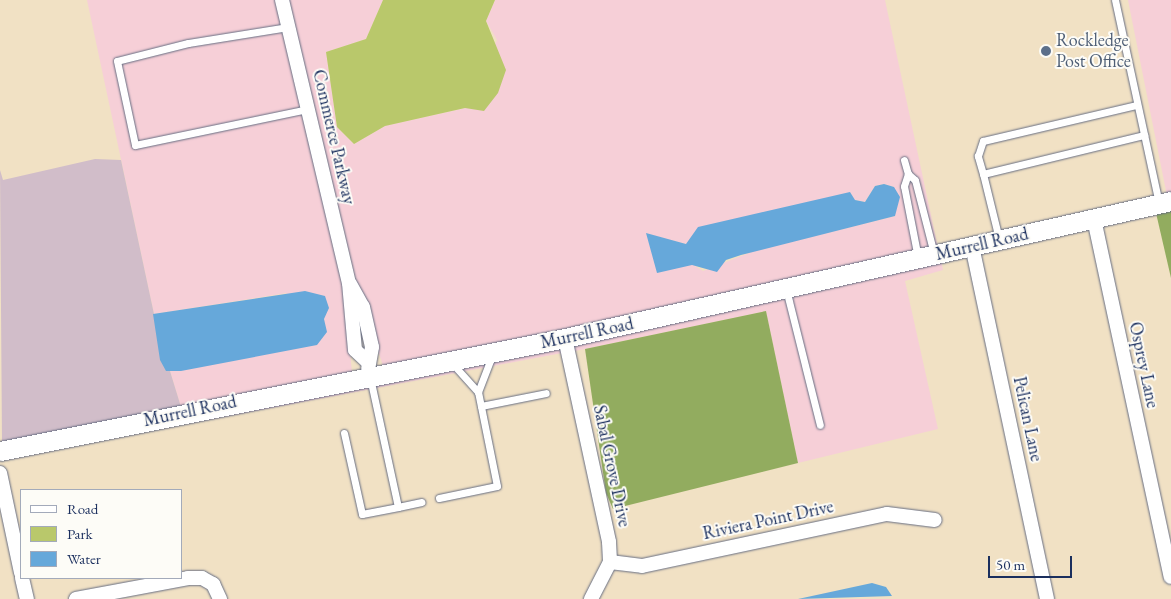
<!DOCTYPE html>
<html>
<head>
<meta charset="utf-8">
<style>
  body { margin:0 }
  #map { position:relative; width:1171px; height:599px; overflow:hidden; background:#f1e1c4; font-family:"EB Garamond",serif }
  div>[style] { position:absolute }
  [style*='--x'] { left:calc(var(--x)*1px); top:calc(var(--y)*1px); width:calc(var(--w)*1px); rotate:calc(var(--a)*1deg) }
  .built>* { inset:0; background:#f6cfd7 }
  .industrial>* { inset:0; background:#d1bdc9 }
  .green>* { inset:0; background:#b9c86b }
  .forest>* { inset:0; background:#92ac5f }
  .water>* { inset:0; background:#66a8da }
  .roads { filter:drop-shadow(0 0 1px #666d82) drop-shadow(0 0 1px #666d82) }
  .lane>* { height:7px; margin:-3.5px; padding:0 3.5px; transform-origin:3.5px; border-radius:3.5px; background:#fff }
  .street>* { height:14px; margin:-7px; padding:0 7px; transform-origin:7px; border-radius:7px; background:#fff }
  .secondary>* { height:19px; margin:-9.5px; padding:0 9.5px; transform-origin:9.5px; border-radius:9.5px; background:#fff }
  .dots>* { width:14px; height:14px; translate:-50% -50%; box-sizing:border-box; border:2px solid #fdfcf7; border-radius:50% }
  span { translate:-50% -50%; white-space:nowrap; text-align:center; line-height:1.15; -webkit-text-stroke:4px #fdfcf7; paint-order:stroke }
  .service-label { font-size:18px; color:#4e5e75 }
  .left { translate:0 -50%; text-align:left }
  .street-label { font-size:18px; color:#1b2f5e }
  .legend { position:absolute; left:20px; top:489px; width:162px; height:90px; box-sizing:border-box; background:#fdfcf7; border:1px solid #a3aaba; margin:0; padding:6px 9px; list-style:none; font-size:15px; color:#1b2f5e }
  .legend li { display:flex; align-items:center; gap:10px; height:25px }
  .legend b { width:25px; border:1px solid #a3aaba }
  .scale { position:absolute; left:988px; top:556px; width:84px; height:22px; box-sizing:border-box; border:2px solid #1b2f5e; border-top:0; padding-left:6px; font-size:15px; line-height:18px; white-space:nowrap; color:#1b2f5e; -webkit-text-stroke:4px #fdfcf7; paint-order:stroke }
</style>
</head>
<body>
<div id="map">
  <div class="built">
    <i style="clip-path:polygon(87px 0,275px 0,343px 285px,352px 372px,181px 407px,170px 371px,181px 371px,287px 293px,154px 314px)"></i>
    <i style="clip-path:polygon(evenodd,289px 0,383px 0,366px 39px,326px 52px,337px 127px,354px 144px,385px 126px,466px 108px,497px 40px,486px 21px,495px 0,885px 0,938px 248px,564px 332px,383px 366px,356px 282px,289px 0,884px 184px,894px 187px,895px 216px,754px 251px,703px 271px,646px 234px,686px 244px,695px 236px,855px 200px,865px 202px,875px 186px,884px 184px)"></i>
    <i style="clip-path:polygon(1128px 0,1171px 0,1171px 195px,1167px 196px)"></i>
    <i style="clip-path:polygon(941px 259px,943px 270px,905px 281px,938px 429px,798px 463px,766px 311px,575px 351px,573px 342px)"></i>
    <i style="clip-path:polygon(560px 345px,562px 353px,186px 424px,185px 418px)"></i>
  </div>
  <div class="industrial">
    <i style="clip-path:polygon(95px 159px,121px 160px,166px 370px,170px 371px,181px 407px,2px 444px,0 170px,3px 180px)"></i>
  </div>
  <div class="green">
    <i style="clip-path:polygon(383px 0,495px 0,486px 21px,506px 70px,498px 93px,484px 111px,465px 108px,385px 126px,354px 144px,337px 127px,326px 52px,366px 39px)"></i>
  </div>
  <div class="forest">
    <i style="clip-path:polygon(1171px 207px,1171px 278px,1156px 213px)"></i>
    <i style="clip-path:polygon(766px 311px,798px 463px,613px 509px,606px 493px,585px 349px)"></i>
  </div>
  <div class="water">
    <i style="clip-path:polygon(884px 184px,894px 187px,900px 197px,895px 216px,741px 255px,726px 260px,717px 272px,692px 265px,657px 273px,646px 233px,686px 244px,698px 227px,850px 192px,855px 200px,865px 202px,875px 186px)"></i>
    <i style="clip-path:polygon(305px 291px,325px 296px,329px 308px,324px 319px,327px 332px,317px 345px,181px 371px,166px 371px,160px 360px,153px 314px)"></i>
    <i style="clip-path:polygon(872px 583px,886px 587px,892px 596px,798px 599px)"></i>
  </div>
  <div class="roads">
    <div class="lane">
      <i style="--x:1115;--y:0;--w:209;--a:77.8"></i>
      <i style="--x:288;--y:27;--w:101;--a:170.9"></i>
      <i style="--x:188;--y:43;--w:73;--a:165.8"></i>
      <i style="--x:117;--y:61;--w:86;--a:77.9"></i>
      <i style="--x:135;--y:145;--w:177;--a:-11.8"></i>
      <i style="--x:904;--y:160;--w:15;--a:74"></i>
      <i style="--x:983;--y:174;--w:19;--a:-106"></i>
      <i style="--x:978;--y:156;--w:16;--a:-72"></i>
      <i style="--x:983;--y:141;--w:158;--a:-13.2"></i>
      <i style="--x:999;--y:239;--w:67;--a:-103.8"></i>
      <i style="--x:983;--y:174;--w:166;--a:-13.6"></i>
      <i style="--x:918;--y:258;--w:73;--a:-101"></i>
      <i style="--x:904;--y:186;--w:13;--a:-72"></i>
      <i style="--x:908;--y:174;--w:9;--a:41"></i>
      <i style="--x:915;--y:180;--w:76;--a:75.6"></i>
      <i style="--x:786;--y:289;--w:140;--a:76"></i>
      <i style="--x:478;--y:392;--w:40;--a:-69"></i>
      <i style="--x:481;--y:406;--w:66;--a:-11.3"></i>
      <i style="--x:344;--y:433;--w:83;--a:77.5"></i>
      <i style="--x:362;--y:514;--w:37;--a:-11"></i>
      <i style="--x:398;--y:507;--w:132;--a:-102.2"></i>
      <i style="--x:439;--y:498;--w:59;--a:-11.7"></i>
      <i style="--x:497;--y:486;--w:96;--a:-101.4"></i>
      <i style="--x:478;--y:392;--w:40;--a:-132"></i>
      <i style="--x:398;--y:507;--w:24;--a:-12"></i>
    </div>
    <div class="street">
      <i style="--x:282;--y:0;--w:291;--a:76.7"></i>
      <i style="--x:349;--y:283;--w:67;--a:84.9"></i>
      <i style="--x:355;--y:350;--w:16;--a:43"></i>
      <i style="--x:1094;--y:219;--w:366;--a:77.9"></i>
      <i style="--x:972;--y:246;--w:361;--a:78"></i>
      <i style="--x:350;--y:284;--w:26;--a:61"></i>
      <i style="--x:363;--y:307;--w:41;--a:77.3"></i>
      <i style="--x:372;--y:347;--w:22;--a:100"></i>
      <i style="--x:565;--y:338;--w:209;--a:77.8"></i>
      <i style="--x:609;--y:542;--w:20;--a:87"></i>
      <i style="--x:610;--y:562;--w:42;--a:117.2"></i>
      <i style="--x:0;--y:473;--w:102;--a:78.1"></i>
      <i style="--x:610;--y:562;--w:32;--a:7"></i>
      <i style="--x:642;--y:566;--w:250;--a:-12"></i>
      <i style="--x:887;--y:514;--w:48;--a:7.1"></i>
      <i style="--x:22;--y:578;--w:22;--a:77"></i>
      <i style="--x:76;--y:599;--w:114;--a:-10.6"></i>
      <i style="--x:188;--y:578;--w:14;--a:0"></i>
      <i style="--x:202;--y:578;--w:13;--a:29"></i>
      <i style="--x:213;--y:584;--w:17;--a:65"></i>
    </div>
    <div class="secondary">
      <i style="--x:0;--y:451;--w:576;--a:-11.31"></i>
      <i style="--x:565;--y:338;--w:621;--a:-12.74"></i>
    </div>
  </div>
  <div class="dots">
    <i style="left:1046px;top:51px;background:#5c6f8a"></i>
  </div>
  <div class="service-label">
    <span class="left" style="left:1056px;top:51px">Rockledge<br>Post Office</span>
  </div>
  <div class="street-label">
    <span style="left:334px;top:137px;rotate:77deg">Commerce Parkway</span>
    <span style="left:982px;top:244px;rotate:-13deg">Murrell Road</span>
    <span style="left:587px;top:333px;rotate:-12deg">Murrell Road</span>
    <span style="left:1144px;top:365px;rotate:78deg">Osprey Lane</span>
    <span style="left:190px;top:411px;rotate:-12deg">Murrell Road</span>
    <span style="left:1028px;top:419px;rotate:78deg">Pelican Lane</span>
    <span style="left:612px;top:466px;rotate:78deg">Sabal Grove Drive</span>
    <span style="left:768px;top:520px;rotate:-12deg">Riviera Point Drive</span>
  </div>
  <ul class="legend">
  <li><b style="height:6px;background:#fff"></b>Road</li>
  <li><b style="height:14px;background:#b9c86b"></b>Park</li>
  <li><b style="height:14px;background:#66a8da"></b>Water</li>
  </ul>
  <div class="scale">50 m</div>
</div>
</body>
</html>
